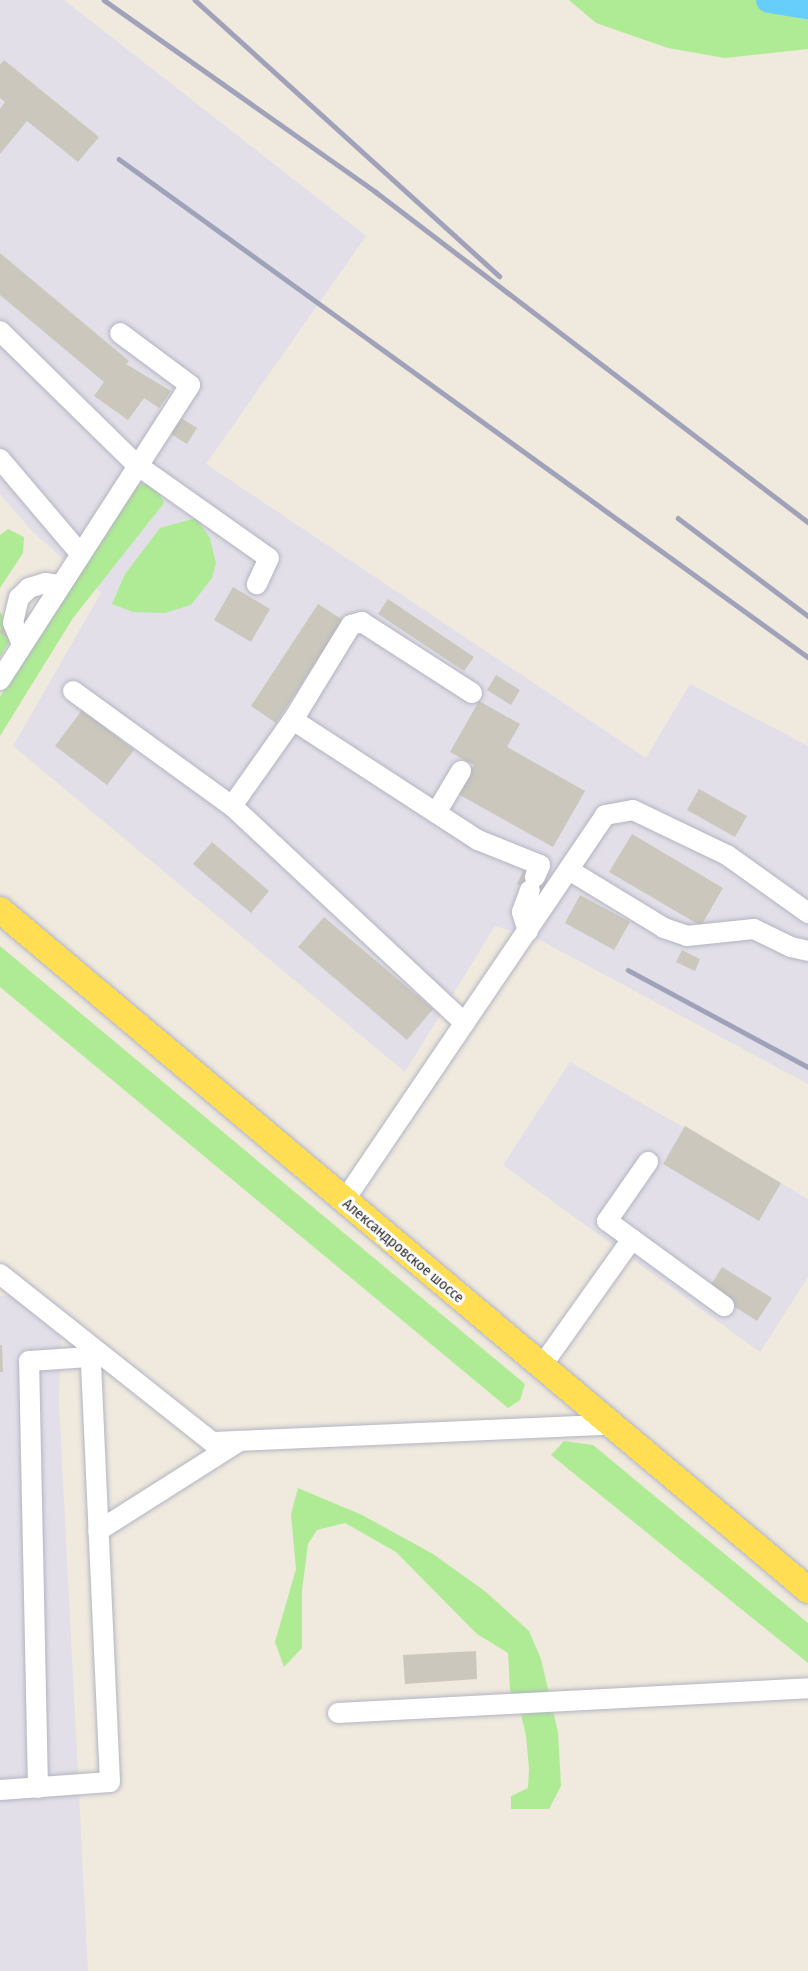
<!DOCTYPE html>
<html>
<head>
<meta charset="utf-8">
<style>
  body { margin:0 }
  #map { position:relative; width:808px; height:1971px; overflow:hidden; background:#efe9de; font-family:"Fira Sans Condensed",sans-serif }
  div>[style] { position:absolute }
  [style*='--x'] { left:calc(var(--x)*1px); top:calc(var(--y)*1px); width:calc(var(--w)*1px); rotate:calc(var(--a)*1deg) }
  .industrial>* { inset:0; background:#e2dfe8 }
  .green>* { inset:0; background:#afeb95 }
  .river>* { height:26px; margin:-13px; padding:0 13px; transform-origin:13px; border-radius:13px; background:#67cefb }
  .building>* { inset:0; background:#cbc7bc }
  .roads { filter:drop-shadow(0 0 2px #b2b4c2) drop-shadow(0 0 2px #b2b4c2) }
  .minor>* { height:20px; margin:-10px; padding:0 10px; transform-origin:10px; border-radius:10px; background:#fff }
  .major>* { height:26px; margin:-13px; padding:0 13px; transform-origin:13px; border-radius:13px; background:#ffde53 }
  .rail>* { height:4.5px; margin:-2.25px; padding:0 2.25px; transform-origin:2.25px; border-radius:2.25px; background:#9fa2b9 }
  span { translate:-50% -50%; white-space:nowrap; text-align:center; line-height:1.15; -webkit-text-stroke:6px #fff; paint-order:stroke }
  .street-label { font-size:15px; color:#2d2d2d }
</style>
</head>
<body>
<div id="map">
  <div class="industrial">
    <i style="clip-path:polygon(0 0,64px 0,366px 236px,206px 464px,646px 758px,690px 684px,808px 746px,808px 1084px,540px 940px,495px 926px,405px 1072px,13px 746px,101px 593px,33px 532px,0 494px)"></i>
    <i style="clip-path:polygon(570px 1062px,808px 1199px,808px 1277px,760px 1352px,503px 1165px)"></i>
    <i style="clip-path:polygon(10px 1295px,61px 1337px,59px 1403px,88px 1971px,0 1971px,0 1296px)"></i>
  </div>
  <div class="green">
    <i style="clip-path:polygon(569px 0,808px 0,808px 49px,725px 58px,668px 48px,596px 23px)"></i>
    <i style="clip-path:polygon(154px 483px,164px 503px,73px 618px,0 736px,0 697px,9px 682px,137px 485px)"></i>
    <i style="clip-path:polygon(196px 518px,210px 538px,216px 563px,212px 578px,191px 605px,165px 613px,133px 612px,112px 604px,125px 574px,160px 528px)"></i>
    <i style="clip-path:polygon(8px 529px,24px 537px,23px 553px,0 588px,0 535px)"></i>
    <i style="clip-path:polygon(0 611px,12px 637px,0 657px)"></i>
    <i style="clip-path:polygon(0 946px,525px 1384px,520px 1400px,508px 1408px,0 987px)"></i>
    <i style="clip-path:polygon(564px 1441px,593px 1445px,808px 1623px,808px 1663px,551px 1455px)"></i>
    <i style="clip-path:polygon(298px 1488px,362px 1515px,433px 1554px,486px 1592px,529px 1631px,541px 1659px,558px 1732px,561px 1786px,549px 1809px,511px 1809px,511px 1796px,528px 1788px,529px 1768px,526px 1736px,519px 1705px,510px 1690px,508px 1653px,477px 1634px,396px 1552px,345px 1523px,317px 1530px,308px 1544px,302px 1590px,302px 1648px,284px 1667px,275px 1642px,296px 1569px,291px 1514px)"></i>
  </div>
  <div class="river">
    <i style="--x:769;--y:0;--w:39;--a:9"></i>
  </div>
  <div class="building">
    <i style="clip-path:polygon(4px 60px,99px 137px,78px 162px,27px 121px,0 154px,0 109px,5px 102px,0 98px,0 65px)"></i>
    <i style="clip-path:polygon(0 253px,129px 361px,126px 364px,171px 391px,159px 408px,144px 398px,128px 420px,94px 396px,104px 382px,0 295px)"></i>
    <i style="clip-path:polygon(181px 418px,197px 428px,187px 444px,171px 434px)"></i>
    <i style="clip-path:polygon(233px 587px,270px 609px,251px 642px,214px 620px)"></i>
    <i style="clip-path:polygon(388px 599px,474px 657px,464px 671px,378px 614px)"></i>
    <i style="clip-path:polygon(318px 604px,343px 620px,276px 723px,251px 706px)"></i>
    <i style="clip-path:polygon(2px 625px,17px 634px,12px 641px,0 633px)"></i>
    <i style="clip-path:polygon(496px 675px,520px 690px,511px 705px,487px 690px)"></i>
    <i style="clip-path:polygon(479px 701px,520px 724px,507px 747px,585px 791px,553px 847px,458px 794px,474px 765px,450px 752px)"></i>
    <i style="clip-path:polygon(82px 710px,134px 750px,107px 785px,55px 746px)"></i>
    <i style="clip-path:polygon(699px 789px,747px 816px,735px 837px,687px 810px)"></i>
    <i style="clip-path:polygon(632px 834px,723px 888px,701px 926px,609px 872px)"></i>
    <i style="clip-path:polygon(212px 842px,269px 891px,251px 913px,193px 864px)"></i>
    <i style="clip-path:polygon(523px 871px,548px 883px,542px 896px,517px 884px)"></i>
    <i style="clip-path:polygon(580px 895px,630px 922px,614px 950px,565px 923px)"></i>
    <i style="clip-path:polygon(324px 917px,433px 1009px,407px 1040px,298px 947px)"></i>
    <i style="clip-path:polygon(682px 950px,700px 959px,695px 971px,676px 962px)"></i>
    <i style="clip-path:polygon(685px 1126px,781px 1183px,759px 1221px,663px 1164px)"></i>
    <i style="clip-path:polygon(722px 1267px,772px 1298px,757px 1321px,708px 1290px)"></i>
    <i style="clip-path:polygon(0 1345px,2px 1345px,3px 1372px,0 1372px)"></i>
    <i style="clip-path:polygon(476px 1651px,477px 1679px,405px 1684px,403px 1655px)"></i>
  </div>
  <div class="roads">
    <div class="minor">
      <i style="--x:0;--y:331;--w:192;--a:44.4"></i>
      <i style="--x:137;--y:465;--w:161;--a:35.2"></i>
      <i style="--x:269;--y:558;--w:29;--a:115"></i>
      <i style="--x:0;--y:459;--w:122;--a:49.7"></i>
      <i style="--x:22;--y:644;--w:23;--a:-113"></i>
      <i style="--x:13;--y:623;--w:26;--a:-77"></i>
      <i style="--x:19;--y:598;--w:14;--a:-45"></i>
      <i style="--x:29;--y:588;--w:17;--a:-17"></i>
      <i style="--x:45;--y:583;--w:14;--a:8"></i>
      <i style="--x:0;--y:680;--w:351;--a:-57.2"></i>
      <i style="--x:190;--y:385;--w:87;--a:-143.4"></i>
      <i style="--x:73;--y:691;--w:196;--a:35.9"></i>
      <i style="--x:232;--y:806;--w:318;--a:43"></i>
      <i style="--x:472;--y:693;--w:131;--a:-147.2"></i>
      <i style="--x:362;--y:622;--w:11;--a:165"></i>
      <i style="--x:351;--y:625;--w:111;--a:121.4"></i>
      <i style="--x:293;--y:720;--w:221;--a:33"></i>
      <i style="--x:478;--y:840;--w:67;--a:22"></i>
      <i style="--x:540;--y:865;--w:13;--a:113"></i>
      <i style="--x:232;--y:806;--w:105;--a:-54.7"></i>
      <i style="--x:436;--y:813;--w:49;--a:-59.2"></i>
      <i style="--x:569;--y:870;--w:111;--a:31.4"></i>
      <i style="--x:664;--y:928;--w:24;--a:19"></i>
      <i style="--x:687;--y:936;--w:67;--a:-6"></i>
      <i style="--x:754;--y:929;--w:41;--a:25.9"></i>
      <i style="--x:791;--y:947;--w:17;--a:13"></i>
      <i style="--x:528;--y:931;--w:20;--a:-108"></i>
      <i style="--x:522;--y:912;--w:23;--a:-70"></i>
      <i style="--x:344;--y:1201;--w:466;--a:-55.9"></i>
      <i style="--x:605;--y:815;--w:28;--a:-10"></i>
      <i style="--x:633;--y:810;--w:104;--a:25.6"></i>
      <i style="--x:727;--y:855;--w:100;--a:35.6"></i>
      <i style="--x:632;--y:1239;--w:114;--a:36.1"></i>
      <i style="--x:0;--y:1274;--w:270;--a:38.4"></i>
      <i style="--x:212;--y:1442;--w:397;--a:-2.5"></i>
      <i style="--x:541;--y:1367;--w:157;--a:-54.6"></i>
      <i style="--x:632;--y:1239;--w:31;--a:-144"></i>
      <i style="--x:607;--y:1221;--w:72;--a:-55.2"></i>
      <i style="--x:98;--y:1531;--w:168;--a:-32.4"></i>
      <i style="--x:338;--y:1713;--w:471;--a:-3"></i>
      <i style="--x:38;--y:1788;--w:427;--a:-91.2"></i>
      <i style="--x:29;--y:1361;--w:61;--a:-3.8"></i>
      <i style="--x:0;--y:1790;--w:110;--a:-4.2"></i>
      <i style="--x:110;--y:1782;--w:434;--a:-92.6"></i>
    </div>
    <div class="major">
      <i style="--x:0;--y:910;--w:1056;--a:40.08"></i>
    </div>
  </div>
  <div class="rail">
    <i style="--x:104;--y:0;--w:333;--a:35.2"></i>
    <i style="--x:376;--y:192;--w:544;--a:37.38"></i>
    <i style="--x:195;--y:0;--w:411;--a:42.2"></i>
    <i style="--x:119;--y:159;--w:850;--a:35.86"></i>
    <i style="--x:678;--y:518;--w:163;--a:37"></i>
    <i style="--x:628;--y:970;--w:204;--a:28.3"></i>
  </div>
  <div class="street-label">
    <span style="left:403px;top:1251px;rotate:40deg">Александровское шоссе</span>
  </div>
</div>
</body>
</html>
